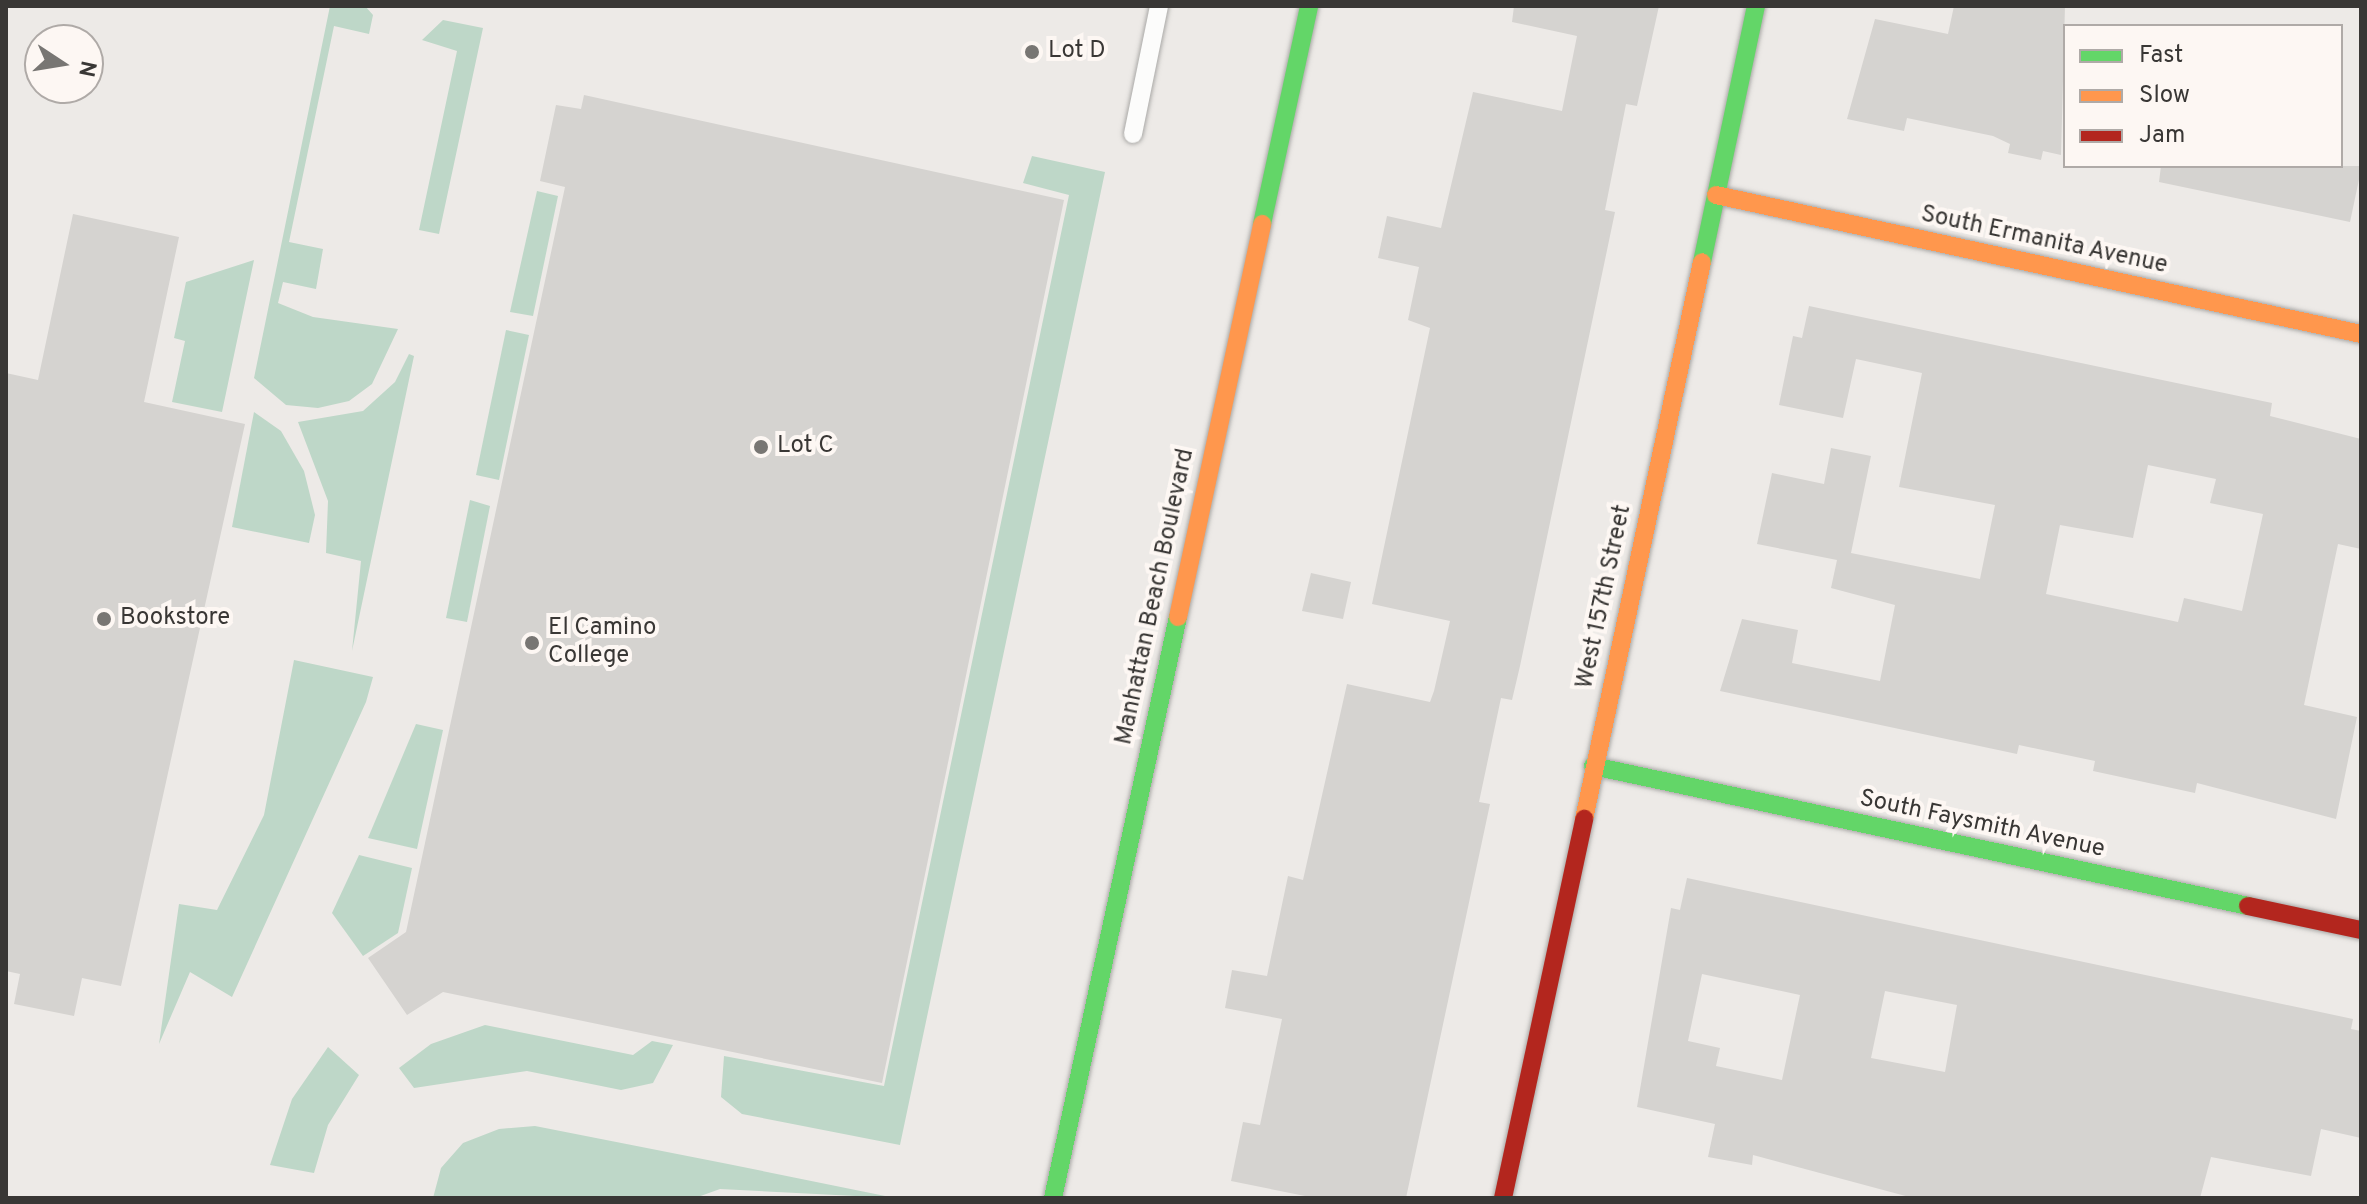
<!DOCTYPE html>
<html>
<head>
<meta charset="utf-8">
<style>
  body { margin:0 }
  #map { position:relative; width:2367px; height:1204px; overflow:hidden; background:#edeae7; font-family:Overpass,sans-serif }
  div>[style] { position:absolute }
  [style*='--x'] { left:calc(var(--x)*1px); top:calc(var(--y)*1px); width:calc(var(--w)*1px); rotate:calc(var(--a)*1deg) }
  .green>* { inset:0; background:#bed7c8 }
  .building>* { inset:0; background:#d5d3d0 }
  .roads { filter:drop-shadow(0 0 2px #aaa9a7) drop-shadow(0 0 2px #aaa9a7) }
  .lane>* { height:18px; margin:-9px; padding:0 9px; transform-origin:9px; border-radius:9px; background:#fcfcfb }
  .fast>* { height:18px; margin:-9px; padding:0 9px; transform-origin:9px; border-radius:9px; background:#63d668 }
  .slow>* { height:18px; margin:-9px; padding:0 9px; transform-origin:9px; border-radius:9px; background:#ff974d }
  .jam>* { height:18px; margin:-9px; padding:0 9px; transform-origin:9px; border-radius:9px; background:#b3261e }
  .dots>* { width:22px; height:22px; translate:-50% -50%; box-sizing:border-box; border:4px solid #fdf7f3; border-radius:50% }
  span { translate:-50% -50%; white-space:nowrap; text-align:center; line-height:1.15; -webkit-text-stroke:8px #fdf7f3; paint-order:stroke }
  .poi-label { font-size:24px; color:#393735 }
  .left { translate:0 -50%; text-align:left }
  .street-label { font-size:24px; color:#393735 }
  .frame { position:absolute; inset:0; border:8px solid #393735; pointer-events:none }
  .legend { position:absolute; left:2063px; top:24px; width:280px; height:144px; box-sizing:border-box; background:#fdf7f3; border:2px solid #afaaa7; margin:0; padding:10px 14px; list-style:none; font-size:24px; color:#393735 }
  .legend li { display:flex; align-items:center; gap:16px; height:40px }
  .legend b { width:40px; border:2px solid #afaaa7 }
  .north { position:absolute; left:24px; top:24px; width:80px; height:80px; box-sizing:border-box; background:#fdf7f3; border:2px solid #afaaa7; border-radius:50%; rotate:102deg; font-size:22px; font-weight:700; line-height:32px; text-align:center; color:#393735 }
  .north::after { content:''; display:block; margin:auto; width:28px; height:36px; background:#787673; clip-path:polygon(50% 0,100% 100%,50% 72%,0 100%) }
</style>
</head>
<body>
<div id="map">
  <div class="green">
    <i style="clip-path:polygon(330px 6px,365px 6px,373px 15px,369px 34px,334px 26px,289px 242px,323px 249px,316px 289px,283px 282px,278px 303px,313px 317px,398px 329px,372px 384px,349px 401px,318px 408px,286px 405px,254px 378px)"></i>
    <i style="clip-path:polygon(443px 20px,483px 28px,439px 234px,419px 230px,457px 51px,422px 40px)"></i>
    <i style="clip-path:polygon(1032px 156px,1105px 172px,900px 1145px,742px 1114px,721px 1097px,724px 1056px,884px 1086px,1069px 195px,1023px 183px)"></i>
    <i style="clip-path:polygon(537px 191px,558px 196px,533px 316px,510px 312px)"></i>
    <i style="clip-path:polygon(254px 260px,222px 412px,172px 402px,185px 341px,174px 338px,186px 282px)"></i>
    <i style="clip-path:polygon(506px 330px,529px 335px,499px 480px,476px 475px)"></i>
    <i style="clip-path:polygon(409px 354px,414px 356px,352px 651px,361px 561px,326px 553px,328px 501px,298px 422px,363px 411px,395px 382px)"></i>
    <i style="clip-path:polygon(254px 412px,281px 431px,304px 471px,315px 515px,309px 543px,232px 527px)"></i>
    <i style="clip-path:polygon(470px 500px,490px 506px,467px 622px,446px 618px)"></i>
    <i style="clip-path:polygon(294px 660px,373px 677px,366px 702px,232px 997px,190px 972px,159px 1044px,179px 904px,217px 910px,264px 815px)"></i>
    <i style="clip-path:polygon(416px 724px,443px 730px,417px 849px,368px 838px)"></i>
    <i style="clip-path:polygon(359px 855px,412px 868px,398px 933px,363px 956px,332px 913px)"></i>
    <i style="clip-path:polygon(485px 1025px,633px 1055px,652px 1041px,673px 1045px,653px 1083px,621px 1090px,527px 1071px,414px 1088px,399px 1068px,431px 1044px)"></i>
    <i style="clip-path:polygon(328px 1047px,359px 1075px,328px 1125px,314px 1173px,270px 1165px,292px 1099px)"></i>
    <i style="clip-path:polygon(535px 1126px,728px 1164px,895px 1198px,720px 1189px,695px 1198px,433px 1198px,441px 1168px,463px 1143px,499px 1129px)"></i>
  </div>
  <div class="building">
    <i style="clip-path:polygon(1514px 6px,1659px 6px,1637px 106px,1626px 104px,1605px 210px,1615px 212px,1520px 666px,1512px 700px,1501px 698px,1479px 802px,1490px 804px,1406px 1198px,1315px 1198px,1231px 1181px,1243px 1122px,1260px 1125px,1282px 1019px,1225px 1008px,1232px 970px,1267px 976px,1288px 876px,1303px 880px,1347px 684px,1430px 702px,1434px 691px,1450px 621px,1372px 604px,1430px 328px,1408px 320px,1419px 267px,1378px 258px,1387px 216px,1441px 228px,1473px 92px,1562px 111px,1577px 36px,1512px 22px)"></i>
    <i style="clip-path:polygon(1954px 6px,2065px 6px,2061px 155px,2043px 151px,2041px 160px,2008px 153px,2010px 144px,1993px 136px,1907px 118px,1904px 131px,1847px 119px,1875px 19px,1948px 34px)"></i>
    <i style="clip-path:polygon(584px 95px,1064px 200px,882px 1083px,443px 992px,407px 1015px,368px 958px,406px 932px,565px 187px,540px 181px,556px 105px,581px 109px)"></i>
    <i style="clip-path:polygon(2161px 166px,2361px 166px,2361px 170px,2350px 222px,2159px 182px)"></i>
    <i style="clip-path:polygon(73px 214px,179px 237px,144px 402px,245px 424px,121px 986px,82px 978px,74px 1016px,14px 1004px,20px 974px,6px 971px,6px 373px,38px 380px)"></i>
    <i style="clip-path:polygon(evenodd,1809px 306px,2272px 403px,2270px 416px,2361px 439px,2361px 549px,2338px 544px,2304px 705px,2357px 717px,2336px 819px,2197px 783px,2195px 793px,2093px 771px,2095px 761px,2019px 745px,2017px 754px,1720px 691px,1742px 619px,1798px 630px,1792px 663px,1880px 681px,1895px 605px,1831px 588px,1837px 560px,1757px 544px,1772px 473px,1824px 484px,1831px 448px,1871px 456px,1851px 553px,1980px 579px,1995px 505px,1899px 487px,1922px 373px,1856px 359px,1843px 418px,1779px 405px,1793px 336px,1802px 338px,1809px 306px,2148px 465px,2216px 479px,2210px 503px,2263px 514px,2242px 611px,2184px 598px,2178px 622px,2046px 594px,2060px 525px,2133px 538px,2148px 465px)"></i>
    <i style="clip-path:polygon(1311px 573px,1351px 582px,1343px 619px,1302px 611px)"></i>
    <i style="clip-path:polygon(evenodd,1687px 878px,2353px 1019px,2351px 1029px,2361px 1031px,2361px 1138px,2321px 1129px,2311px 1176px,2211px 1157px,2200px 1198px,1913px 1198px,1753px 1155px,1752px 1165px,1708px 1157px,1715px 1124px,1637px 1107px,1671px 908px,1680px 910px,1687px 878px,1702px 974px,1800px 995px,1782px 1080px,1716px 1066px,1720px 1048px,1688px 1041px,1702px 974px,1687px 878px,1885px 991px,1957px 1005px,1945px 1072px,1871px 1058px,1885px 991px)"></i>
  </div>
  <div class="roads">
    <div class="lane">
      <i style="--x:1133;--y:134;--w:131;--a:-78.5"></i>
    </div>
    <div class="fast">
      <i style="--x:1262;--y:224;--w:223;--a:-77.8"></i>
      <i style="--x:1702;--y:262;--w:262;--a:-78.1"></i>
      <i style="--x:1593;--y:766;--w:670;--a:12.06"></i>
      <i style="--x:1053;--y:1198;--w:594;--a:-77.86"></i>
    </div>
    <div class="slow">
      <i style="--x:1716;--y:195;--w:660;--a:12.16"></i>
      <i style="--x:1178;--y:617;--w:402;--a:-77.9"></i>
      <i style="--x:1584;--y:819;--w:569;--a:-78.04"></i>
    </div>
    <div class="jam">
      <i style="--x:2248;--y:906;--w:116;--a:12"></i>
      <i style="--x:1503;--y:1198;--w:388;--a:-77.9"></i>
    </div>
  </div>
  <div class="dots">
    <i style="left:1032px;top:52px;background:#787673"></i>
    <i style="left:761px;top:447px;background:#787673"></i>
    <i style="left:104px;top:619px;background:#787673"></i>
    <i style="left:532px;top:643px;background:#787673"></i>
  </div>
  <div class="poi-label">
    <span class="left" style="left:1048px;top:52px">Lot D</span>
    <span class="left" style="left:777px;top:447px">Lot C</span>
    <span class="left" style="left:120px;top:619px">Bookstore</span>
    <span class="left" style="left:548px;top:643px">El Camino<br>College</span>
  </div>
  <div class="street-label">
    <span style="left:2044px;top:241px;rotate:12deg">South Ermanita Avenue</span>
    <span style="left:1156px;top:597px;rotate:-78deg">Manhattan Beach Boulevard</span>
    <span style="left:1605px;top:597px;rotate:-78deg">West 157th Street</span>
    <span style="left:1982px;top:825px;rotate:12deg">South Faysmith Avenue</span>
  </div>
  <div class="frame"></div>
  <ul class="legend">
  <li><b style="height:10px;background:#63d668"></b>Fast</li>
  <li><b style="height:10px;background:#ff974d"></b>Slow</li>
  <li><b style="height:10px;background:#b3261e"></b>Jam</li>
  </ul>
  <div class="north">N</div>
</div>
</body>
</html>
